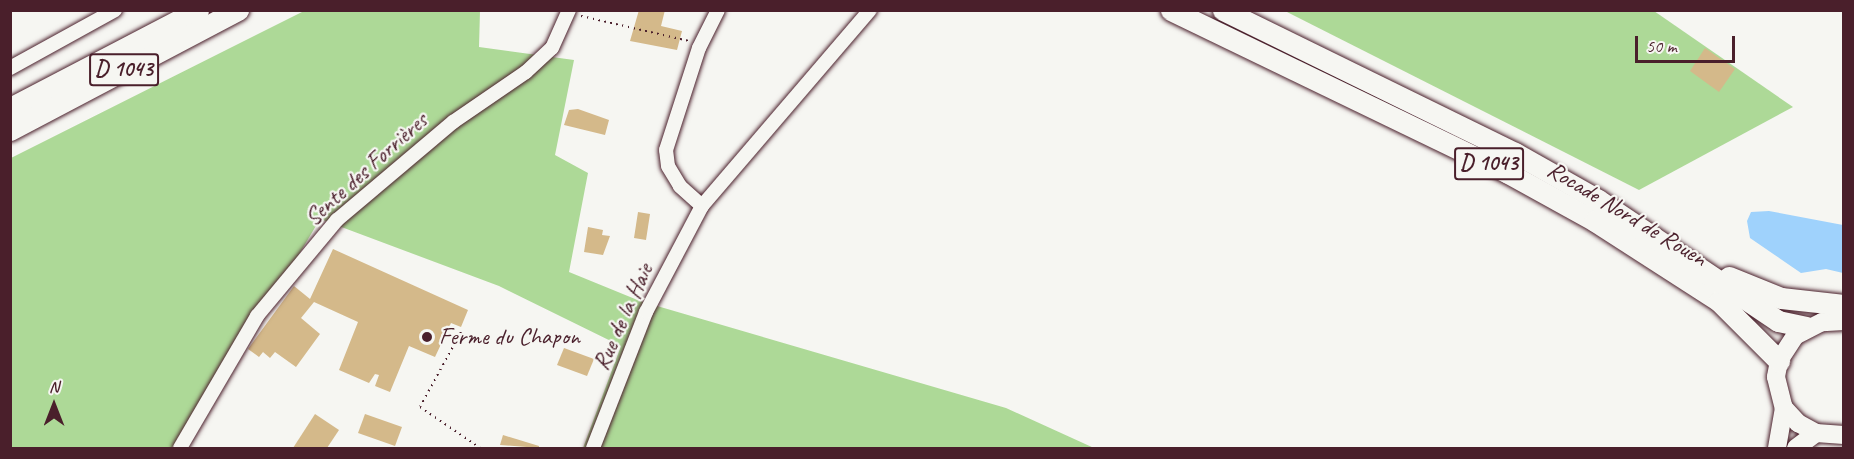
<!DOCTYPE html>
<html>
<head>
<meta charset="utf-8">
<style>
  body { margin:0 }
  #map { position:relative; width:1854px; height:459px; overflow:hidden; background:#f6f6f2; font-family:Caveat,sans-serif }
  div>[style] { position:absolute }
  [style*='--x'] { left:calc(var(--x)*1px); top:calc(var(--y)*1px); width:calc(var(--w)*1px); rotate:calc(var(--a)*1deg) }
  .green>* { inset:0; background:#add997 }
  .water>* { inset:0; background:#9fd2fc }
  .building>* { inset:0; background:#d4b98a }
  .path>* { height:2px; margin-top:-1px; transform-origin:0; background:repeating-linear-gradient(90deg,#4a1f2b 0 1.5px,transparent 0 6px) }
  .roads { filter:drop-shadow(0 0 2px #4a1f2b) drop-shadow(0 0 2px #4a1f2b) }
  .minor>* { height:14px; margin:-7px; padding:0 7px; transform-origin:7px; border-radius:7px; background:#f6f6f2 }
  .major>* { height:18px; margin:-9px; padding:0 9px; transform-origin:9px; border-radius:9px; background:#f6f6f2 }
  .highway>* { height:21px; margin:-10.5px; padding:0 10.5px; transform-origin:10.5px; border-radius:10.5px; background:#f6f6f2 }
  .dots>* { width:16px; height:16px; translate:-50% -50%; box-sizing:border-box; border:3px solid #f6f6f2; border-radius:50% }
  span { translate:-50% -50%; white-space:nowrap; text-align:center; line-height:1.15; -webkit-text-stroke:4.5px #f6f6f2; paint-order:stroke }
  .shield-label span { padding:2px 4px; background:#f6f6f2; border:2px solid; border-radius:4px; -webkit-text-stroke-width:0 }
  .shield-label { font-size:22px; color:#4a1f2b; font-weight:700 }
  .street-label { font-size:24px; color:#4a1f2b }
  .poi-label { font-size:24px; color:#4a1f2b }
  .left { translate:0 -50%; text-align:left }
  .frame { position:absolute; inset:0; border:12px solid #4a1f2b; pointer-events:none }
  .north { position:absolute; left:24px; top:375px; width:60px; height:60px; -webkit-text-stroke:4px #f6f6f2; paint-order:stroke; rotate:0deg; font-size:16px; font-weight:700; line-height:24px; text-align:center; color:#4a1f2b }
  .north::after { content:''; display:block; margin:auto; width:21px; height:27px; background:#4a1f2b; clip-path:polygon(50% 0,100% 100%,50% 72%,0 100%) }
  .scale { position:absolute; left:1635px; top:36px; width:100px; height:27px; box-sizing:border-box; border:3px solid #4a1f2b; border-top:0; padding-left:8px; font-size:18px; line-height:21px; white-space:nowrap; color:#4a1f2b; -webkit-text-stroke:4px #f6f6f2; paint-order:stroke }
</style>
</head>
<body>
<div id="map">
  <div class="green">
    <i style="clip-path:polygon(306px 10px,480px 11px,479px 47px,574px 60px,555px 155px,588px 173px,569px 272px,640px 301px,1006px 408px,1094px 448px,583px 448px,621px 346px,499px 286px,320px 219px,184px 448px,11px 448px,11px 158px)"></i>
    <i style="clip-path:polygon(1285px 11px,1654px 11px,1793px 107px,1639px 190px)"></i>
  </div>
  <div class="water">
    <i style="clip-path:polygon(1769px 211px,1843px 225px,1843px 273px,1826px 269px,1801px 273px,1750px 238px,1747px 221px,1751px 212px)"></i>
  </div>
  <div class="building">
    <i style="clip-path:polygon(639px 10px,665px 10px,661px 26px,682px 31px,677px 50px,630px 41px)"></i>
    <i style="clip-path:polygon(1705px 48px,1735px 69px,1719px 92px,1690px 71px)"></i>
    <i style="clip-path:polygon(578px 109px,609px 120px,605px 135px,564px 125px,569px 110px)"></i>
    <i style="clip-path:polygon(638px 212px,650px 214px,646px 240px,634px 238px)"></i>
    <i style="clip-path:polygon(588px 227px,603px 230px,602px 235px,610px 236px,603px 255px,584px 252px)"></i>
    <i style="clip-path:polygon(333px 249px,468px 310px,461px 327px,451px 323px,435px 357px,409px 346px,390px 392px,375px 386px,379px 375px,375px 374px,369px 383px,339px 370px,358px 322px,314px 302px,301px 318px,320px 334px,296px 367px,275px 352px,270px 358px,263px 352px,259px 357px,248px 349px,294px 286px,310px 299px)"></i>
    <i style="clip-path:polygon(564px 348px,594px 359px,587px 376px,557px 365px)"></i>
    <i style="clip-path:polygon(315px 414px,339px 430px,327px 448px,293px 448px)"></i>
    <i style="clip-path:polygon(365px 414px,402px 427px,395px 446px,358px 433px)"></i>
    <i style="clip-path:polygon(503px 435px,539px 446px,539px 448px,500px 445px)"></i>
  </div>
  <div class="path">
    <i style="--x:581;--y:16;--w:111;--a:13"></i>
    <i style="--x:461;--y:332;--w:85;--a:118.7"></i>
    <i style="--x:420;--y:407;--w:73;--a:34.3"></i>
  </div>
  <div class="roads">
    <div class="minor">
      <i style="--x:10;--y:68;--w:120;--a:-28.9"></i>
      <i style="--x:702;--y:206;--w:30;--a:-138"></i>
      <i style="--x:680;--y:186;--w:23;--a:-121"></i>
      <i style="--x:668;--y:166;--w:16;--a:-97"></i>
      <i style="--x:666;--y:150;--w:107;--a:-72.1"></i>
      <i style="--x:699;--y:48;--w:42;--a:-63.4"></i>
      <i style="--x:180;--y:448;--w:153;--a:-59.7"></i>
      <i style="--x:257;--y:316;--w:125;--a:-50.2"></i>
      <i style="--x:337;--y:220;--w:152;--a:-40.2"></i>
      <i style="--x:453;--y:122;--w:88;--a:-34.4"></i>
      <i style="--x:526;--y:72;--w:35;--a:-43"></i>
      <i style="--x:552;--y:48;--w:42;--a:-65.9"></i>
      <i style="--x:593;--y:448;--w:146;--a:-68.7"></i>
      <i style="--x:646;--y:312;--w:120;--a:-62.2"></i>
      <i style="--x:702;--y:206;--w:258;--a:-49.4"></i>
    </div>
    <div class="major">
      <i style="--x:1844;--y:321;--w:22;--a:177"></i>
      <i style="--x:1822;--y:322;--w:30;--a:153"></i>
      <i style="--x:1795;--y:336;--w:30;--a:123"></i>
      <i style="--x:1779;--y:361;--w:16;--a:101"></i>
      <i style="--x:1776;--y:377;--w:32;--a:76"></i>
      <i style="--x:1784;--y:408;--w:21;--a:47"></i>
      <i style="--x:1798;--y:423;--w:21;--a:29"></i>
      <i style="--x:1816;--y:433;--w:28;--a:4"></i>
      <i style="--x:1777;--y:448;--w:41;--a:-80.1"></i>
      <i style="--x:1796;--y:448;--w:25;--a:-37"></i>
    </div>
    <div class="highway">
      <i style="--x:1171;--y:10;--w:374;--a:25.8"></i>
      <i style="--x:1508;--y:173;--w:99;--a:28.9"></i>
      <i style="--x:1595;--y:221;--w:148;--a:32.8"></i>
      <i style="--x:1719;--y:301;--w:85;--a:45"></i>
      <i style="--x:1223;--y:10;--w:325;--a:26.1"></i>
      <i style="--x:1515;--y:153;--w:95;--a:29.5"></i>
      <i style="--x:1598;--y:200;--w:217;--a:33.9"></i>
      <i style="--x:1778;--y:321;--w:29;--a:12"></i>
      <i style="--x:10;--y:108;--w:212;--a:-27.5"></i>
      <i style="--x:10;--y:130;--w:258;--a:-27.8"></i>
      <i style="--x:1729;--y:277;--w:56;--a:22"></i>
      <i style="--x:1781;--y:298;--w:63;--a:6.3"></i>
    </div>
  </div>
  <div class="dots">
    <i style="left:427px;top:337px;background:#4a1f2b"></i>
  </div>
  <div class="shield-label">
    <span style="left:124px;top:70px">D 1043</span>
    <span style="left:1489px;top:164px">D 1043</span>
  </div>
  <div class="street-label">
    <span style="left:366px;top:169px;rotate:-42deg">Sente des Forrières</span>
    <span style="left:1627px;top:214px;rotate:31deg">Rocade Nord de Rouen</span>
    <span style="left:623px;top:317px;rotate:-66deg">Rue de la Haie</span>
  </div>
  <div class="poi-label">
    <span class="left" style="left:439px;top:337px">Ferme du Chapon</span>
  </div>
  <div class="frame"></div>
  <div class="north">N</div>
  <div class="scale">50 m</div>
</div>
</body>
</html>
